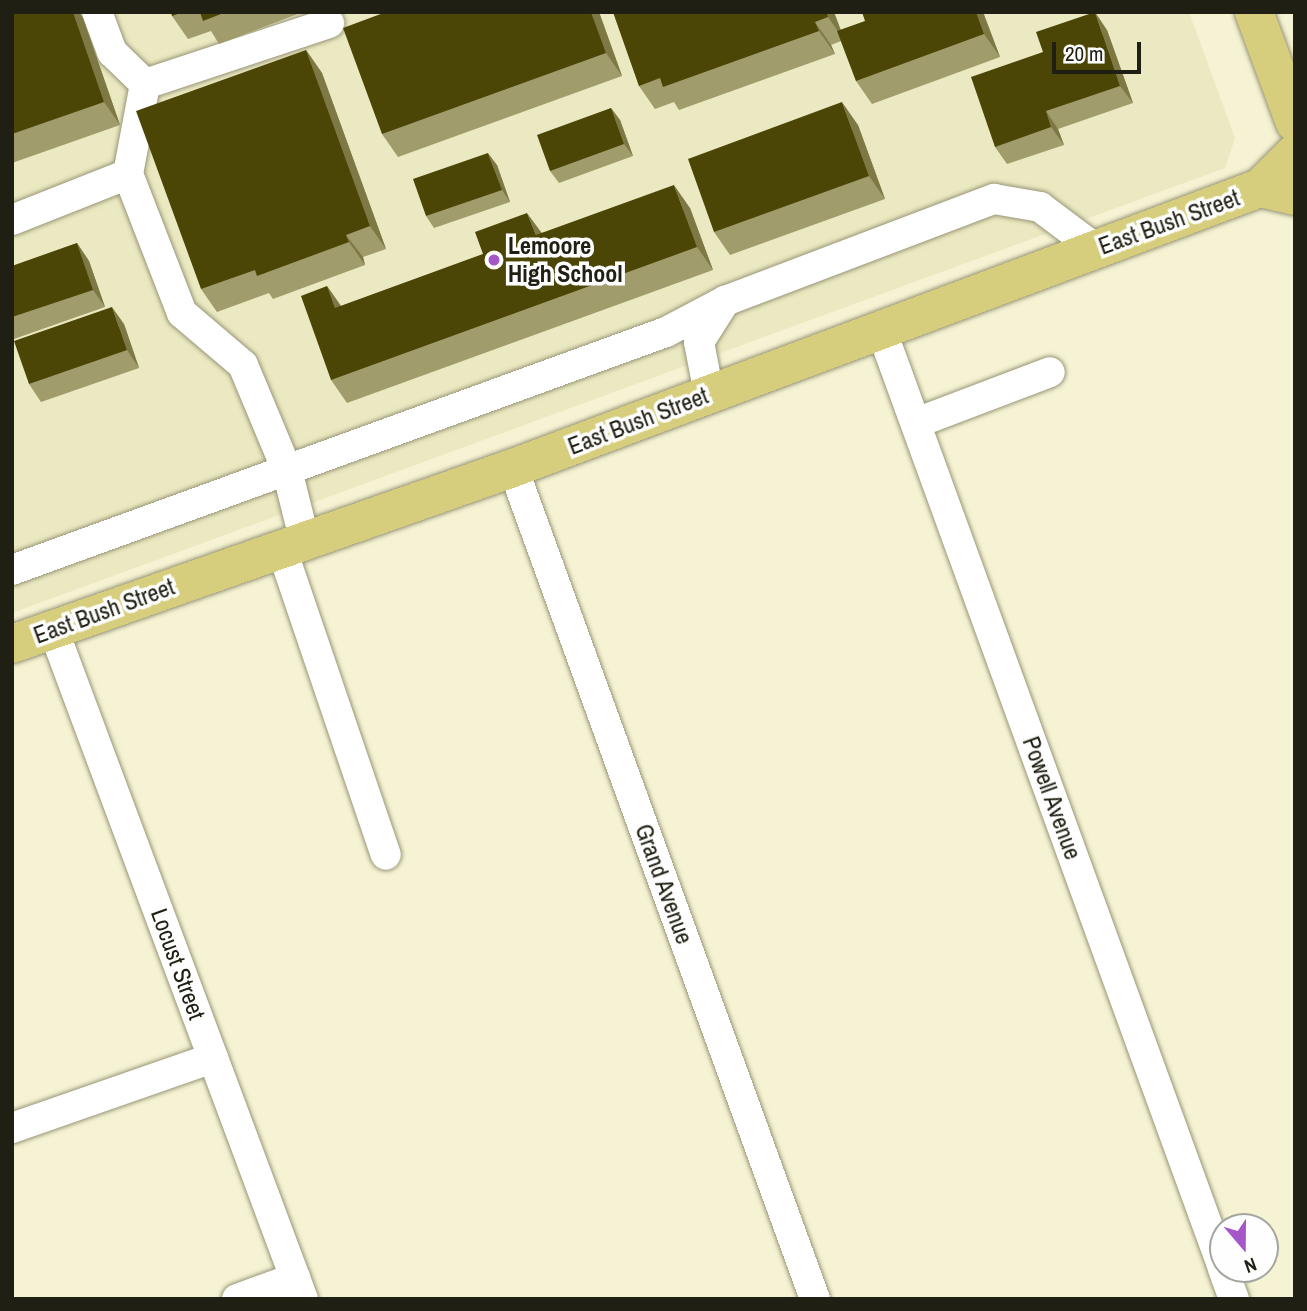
<!DOCTYPE html>
<html>
<head>
<meta charset="utf-8">
<style>
  body { margin:0 }
  #map { position:relative; width:1307px; height:1311px; overflow:hidden; background:#f5f3d3; font-family:"Archivo Narrow",sans-serif }
  div>[style] { position:absolute }
  [style*='--x'] { left:calc(var(--x)*1px); top:calc(var(--y)*1px); width:calc(var(--w)*1px); rotate:calc(var(--a)*1deg) }
  .built>* { inset:0; background:#ebe9c1 }
  .roads { filter:drop-shadow(0 0 2px #989578) drop-shadow(0 0 2px #989578) }
  .minor>* { height:30px; margin:-15px; padding:0 15px; transform-origin:15px; border-radius:15px; background:#fff }
  .major>* { height:38px; margin:-19px; padding:0 19px; transform-origin:19px; border-radius:19px; background:#d6ce7c }
  .wall>* { inset:0; background:#a09c6c }
  .shaded-wall>* { inset:0; background:#7e7944 }
  .building>* { inset:0; background:#4b4506 }
  .dots>* { width:19px; height:19px; translate:-50% -50%; box-sizing:border-box; border:4px solid #fefefe; border-radius:50% }
  span { translate:-50% -50%; white-space:nowrap; text-align:center; line-height:1.15; -webkit-text-stroke:7px #fefefe; paint-order:stroke }
  .street-label { font-size:24px; color:#201f13 }
  .poi-label { font-size:24px; color:#201f13; font-weight:700 }
  .left { translate:0 -50%; text-align:left }
  .frame { position:absolute; inset:0; border:14px solid #201f13; pointer-events:none }
  .north { position:absolute; left:1209px; top:1213px; width:70px; height:70px; box-sizing:border-box; background:#fefefe; border:2px solid #a5a5a0; border-radius:50%; rotate:160deg; font-size:19px; font-weight:700; line-height:28px; text-align:center; color:#201f13 }
  .north::after { content:''; display:block; margin:auto; width:24px; height:32px; background:#a557c9; clip-path:polygon(50% 0,100% 100%,50% 72%,0 100%) }
  .scale { position:absolute; left:1052px; top:42px; width:89px; height:32px; box-sizing:border-box; border:4px solid #201f13; border-top:0; padding-left:9px; font-size:21px; line-height:24px; white-space:nowrap; color:#201f13; -webkit-text-stroke:5px #fefefe; paint-order:stroke }
</style>
</head>
<body>
<div id="map">
  <div class="built">
    <i style="clip-path:polygon(12px 12px,1189px 12px,1235px 138px,1225px 168px,12px 613px)"></i>
  </div>
  <div class="roads">
    <div class="minor">
      <i style="--x:97;--y:12;--w:43;--a:69.4"></i>
      <i style="--x:112;--y:52;--w:46;--a:44.1"></i>
      <i style="--x:128;--y:174;--w:92;--a:-79.3"></i>
      <i style="--x:145;--y:84;--w:194;--a:-18.3"></i>
      <i style="--x:12;--y:220;--w:125;--a:-21.6"></i>
      <i style="--x:128;--y:174;--w:149;--a:68.8"></i>
      <i style="--x:182;--y:313;--w:80;--a:40.4"></i>
      <i style="--x:243;--y:365;--w:114;--a:67.3"></i>
      <i style="--x:287;--y:470;--w:70;--a:76"></i>
      <i style="--x:881;--y:329;--w:999;--a:69.99"></i>
      <i style="--x:709;--y:394;--w:53;--a:-100.9"></i>
      <i style="--x:699;--y:342;--w:49;--a:-57.6"></i>
      <i style="--x:725;--y:301;--w:288;--a:-20.8"></i>
      <i style="--x:994;--y:199;--w:47;--a:9.9"></i>
      <i style="--x:1040;--y:207;--w:70;--a:36.9"></i>
      <i style="--x:916;--y:423;--w:143;--a:-20.8"></i>
      <i style="--x:513;--y:468;--w:884;--a:70.03"></i>
      <i style="--x:281;--y:547;--w:325;--a:71.2"></i>
      <i style="--x:12;--y:570;--w:696;--a:-20"></i>
      <i style="--x:666;--y:332;--w:67;--a:-27.7"></i>
      <i style="--x:53;--y:629;--w:715;--a:69.54"></i>
      <i style="--x:12;--y:1128;--w:213;--a:-19.2"></i>
      <i style="--x:1223;--y:1269;--w:32;--a:70"></i>
      <i style="--x:237;--y:1299;--w:62;--a:-19.9"></i>
    </div>
    <div class="major">
      <i style="--x:1254;--y:12;--w:118;--a:69.7"></i>
      <i style="--x:1260;--y:188;--w:36;--a:13"></i>
      <i style="--x:12;--y:644;--w:531;--a:-19.36"></i>
      <i style="--x:513;--y:468;--w:798;--a:-20.55"></i>
      <i style="--x:1260;--y:188;--w:49;--a:-45"></i>
    </div>
  </div>
  <div class="wall">
    <i style="clip-path:polygon(19px 12px,79px 12px,83px 18px,120px 125px,12px 163px,12px 15px)"></i>
    <i style="clip-path:polygon(171px 12px,303px 12px,219px 44px,211px 31px,188px 39px,172px 16px)"></i>
    <i style="clip-path:polygon(386px 12px,599px 12px,622px 76px,398px 157px,382px 134px)"></i>
    <i style="clip-path:polygon(613px 12px,834px 12px,841px 30px,983px 12px,1000px 57px,872px 104px,856px 81px,841px 41px,831px 45px,835px 54px,679px 110px,674px 102px,655px 109px,639px 86px)"></i>
    <i style="clip-path:polygon(1107px 30px,1133px 103px,1058px 129px,1064px 145px,1007px 164px,995px 147px)"></i>
    <i style="clip-path:polygon(306px 50px,322px 73px,386px 249px,363px 257px,365px 265px,273px 299px,269px 293px,217px 312px,201px 289px)"></i>
    <i style="clip-path:polygon(611px 108px,620px 120px,633px 156px,559px 183px,550px 171px)"></i>
    <i style="clip-path:polygon(858px 125px,885px 199px,730px 255px,714px 232px)"></i>
    <i style="clip-path:polygon(497px 165px,510px 202px,434px 228px,426px 216px)"></i>
    <i style="clip-path:polygon(690px 208px,713px 270px,347px 403px,331px 380px,327px 286px,341px 306px,541px 233px)"></i>
    <i style="clip-path:polygon(77px 243px,89px 261px,105px 307px,14px 339px,12px 336px,12px 266px)"></i>
    <i style="clip-path:polygon(124px 324px,139px 368px,41px 402px,29px 384px)"></i>
  </div>
  <div class="shaded-wall">
    <i style="clip-path:polygon(73px 12px,79px 12px,83px 18px,120px 125px,104px 102px)"></i>
    <i style="clip-path:polygon(591px 12px,599px 12px,622px 76px,606px 53px)"></i>
    <i style="clip-path:polygon(827px 12px,834px 12px,844px 40px,828px 17px)"></i>
    <i style="clip-path:polygon(976px 12px,983px 12px,1000px 57px,984px 34px)"></i>
    <i style="clip-path:polygon(1095px 12px,1107px 30px,1133px 103px,1120px 86px)"></i>
    <i style="clip-path:polygon(815px 22px,831px 45px,835px 54px,819px 31px)"></i>
    <i style="clip-path:polygon(306px 50px,322px 73px,386px 249px,370px 226px)"></i>
    <i style="clip-path:polygon(842px 102px,858px 125px,885px 199px,869px 176px)"></i>
    <i style="clip-path:polygon(611px 108px,620px 120px,633px 156px,624px 144px)"></i>
    <i style="clip-path:polygon(1046px 111px,1058px 129px,1064px 145px,1051px 127px)"></i>
    <i style="clip-path:polygon(488px 153px,497px 165px,510px 202px,502px 190px)"></i>
    <i style="clip-path:polygon(674px 185px,690px 208px,713px 270px,697px 247px)"></i>
    <i style="clip-path:polygon(527px 213px,544px 236px,536px 235px)"></i>
    <i style="clip-path:polygon(346px 235px,363px 257px,365px 265px,349px 242px)"></i>
    <i style="clip-path:polygon(77px 243px,89px 261px,105px 307px,93px 290px)"></i>
    <i style="clip-path:polygon(327px 286px,343px 309px,335px 308px)"></i>
    <i style="clip-path:polygon(112px 307px,124px 324px,139px 368px,127px 350px)"></i>
  </div>
  <div class="building">
    <i style="clip-path:polygon(19px 12px,73px 12px,104px 102px,12px 134px,12px 15px)"></i>
    <i style="clip-path:polygon(171px 12px,183px 12px,172px 16px)"></i>
    <i style="clip-path:polygon(200px 12px,226px 12px,203px 21px)"></i>
    <i style="clip-path:polygon(386px 12px,591px 12px,606px 53px,382px 134px,343px 28px)"></i>
    <i style="clip-path:polygon(613px 12px,827px 12px,828px 17px,815px 22px,819px 31px,663px 87px,660px 78px,639px 86px)"></i>
    <i style="clip-path:polygon(862px 12px,976px 12px,984px 34px,856px 81px,837px 31px,865px 21px)"></i>
    <i style="clip-path:polygon(1095px 12px,1120px 86px,1046px 111px,1051px 127px,995px 147px,971px 77px,1043px 52px,1036px 32px)"></i>
    <i style="clip-path:polygon(306px 50px,370px 226px,346px 235px,349px 242px,257px 276px,255px 270px,201px 289px,136px 111px)"></i>
    <i style="clip-path:polygon(842px 102px,869px 176px,714px 232px,688px 159px)"></i>
    <i style="clip-path:polygon(611px 108px,624px 144px,550px 171px,537px 135px)"></i>
    <i style="clip-path:polygon(488px 153px,502px 190px,426px 216px,413px 179px)"></i>
    <i style="clip-path:polygon(674px 185px,697px 247px,331px 380px,301px 296px,327px 286px,335px 308px,483px 254px,475px 232px,527px 213px,536px 235px)"></i>
    <i style="clip-path:polygon(77px 243px,93px 290px,12px 317px,12px 266px)"></i>
    <i style="clip-path:polygon(112px 307px,127px 350px,29px 384px,14px 341px)"></i>
  </div>
  <div class="dots">
    <i style="left:494px;top:260px;background:#a557c9"></i>
  </div>
  <div class="street-label">
    <span style="left:1169px;top:222px;rotate:-20deg">East Bush Street</span>
    <span style="left:638px;top:421px;rotate:-21deg">East Bush Street</span>
    <span style="left:104px;top:611px;rotate:-20deg">East Bush Street</span>
    <span style="left:1052px;top:798px;rotate:70deg">Powell Avenue</span>
    <span style="left:664px;top:884px;rotate:70deg">Grand Avenue</span>
    <span style="left:178px;top:964px;rotate:70deg">Locust Street</span>
  </div>
  <div class="poi-label">
    <span class="left" style="left:508px;top:260px">Lemoore<br>High School</span>
  </div>
  <div class="frame"></div>
  <div class="north">N</div>
  <div class="scale">20 m</div>
</div>
</body>
</html>
